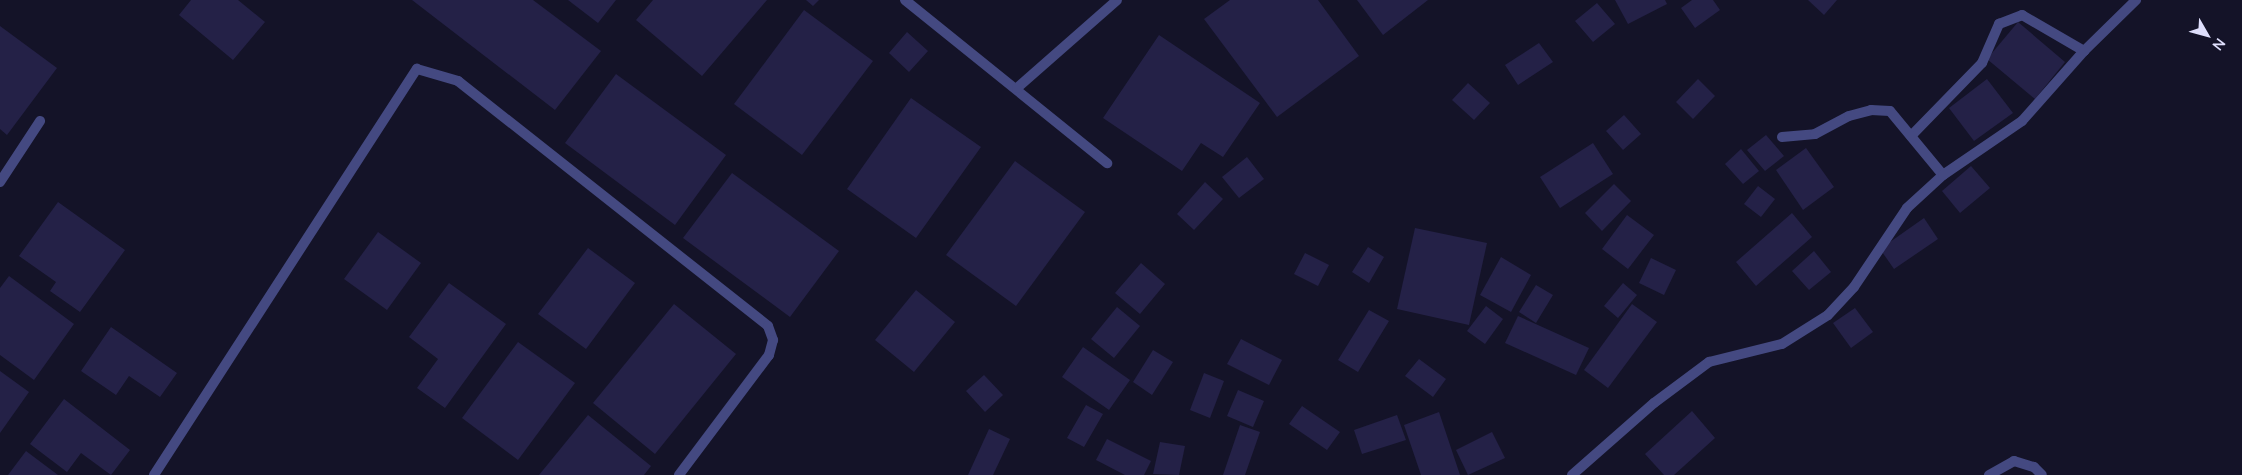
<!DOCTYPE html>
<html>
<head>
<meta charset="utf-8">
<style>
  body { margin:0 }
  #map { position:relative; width:2242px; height:475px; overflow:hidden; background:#141328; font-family:Lato,sans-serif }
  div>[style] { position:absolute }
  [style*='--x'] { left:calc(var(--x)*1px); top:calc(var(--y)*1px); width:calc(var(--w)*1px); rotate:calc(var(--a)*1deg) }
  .building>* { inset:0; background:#242147 }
  .service>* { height:10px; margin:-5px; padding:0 5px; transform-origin:5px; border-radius:5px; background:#444981 }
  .minor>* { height:10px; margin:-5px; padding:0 5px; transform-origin:5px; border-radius:5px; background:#444981 }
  span { translate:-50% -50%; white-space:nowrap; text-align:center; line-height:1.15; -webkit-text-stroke:4px #141328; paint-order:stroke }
  .north { position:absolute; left:2182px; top:10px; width:50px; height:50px; -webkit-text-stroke:4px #141328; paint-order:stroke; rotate:128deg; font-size:14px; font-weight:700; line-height:20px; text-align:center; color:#dedefb }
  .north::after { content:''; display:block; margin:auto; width:18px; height:22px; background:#dedefb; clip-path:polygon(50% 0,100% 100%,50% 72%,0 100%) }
</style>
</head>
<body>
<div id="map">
  <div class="building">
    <i style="clip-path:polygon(191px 0,238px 0,265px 22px,233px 60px,179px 15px)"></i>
    <i style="clip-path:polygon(412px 0,533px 0,601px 51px,555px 110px)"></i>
    <i style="clip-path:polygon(568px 0,616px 0,598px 23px)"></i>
    <i style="clip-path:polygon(653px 0,767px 0,702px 76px,636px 20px)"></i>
    <i style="clip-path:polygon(806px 0,819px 0,813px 6px)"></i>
    <i style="clip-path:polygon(1230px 0,1318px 0,1359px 56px,1277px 117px,1204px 19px)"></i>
    <i style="clip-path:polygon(1357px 0,1428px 0,1383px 35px)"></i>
    <i style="clip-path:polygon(1615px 0,1665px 0,1667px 4px,1628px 24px)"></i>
    <i style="clip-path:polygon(1692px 0,1713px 0,1720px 10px,1695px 28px,1681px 8px)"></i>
    <i style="clip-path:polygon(1808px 0,1837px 0,1824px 15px)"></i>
    <i style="clip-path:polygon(1597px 3px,1615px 24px,1593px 42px,1575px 21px)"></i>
    <i style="clip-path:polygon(804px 10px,873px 61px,802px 155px,734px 104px)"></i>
    <i style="clip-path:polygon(2018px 22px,2065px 62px,2035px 99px,1987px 59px)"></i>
    <i style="clip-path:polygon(0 26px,57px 68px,7px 135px,0 129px)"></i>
    <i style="clip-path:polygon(907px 32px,928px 51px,909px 72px,889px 53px)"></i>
    <i style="clip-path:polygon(1159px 35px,1260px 103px,1223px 157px,1201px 143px,1182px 171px,1103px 118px)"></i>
    <i style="clip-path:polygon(1539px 43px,1553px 62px,1518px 85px,1505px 65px)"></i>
    <i style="clip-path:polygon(616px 74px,726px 155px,675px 225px,565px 143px)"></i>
    <i style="clip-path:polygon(1698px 79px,1715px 96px,1693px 119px,1676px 102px)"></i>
    <i style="clip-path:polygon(1987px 79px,2013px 113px,1974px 141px,1949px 108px)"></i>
    <i style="clip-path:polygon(1468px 83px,1490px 103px,1474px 120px,1452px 100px)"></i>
    <i style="clip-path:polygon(911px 98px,981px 147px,916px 238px,847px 189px)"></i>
    <i style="clip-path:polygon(1624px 115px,1641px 134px,1623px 150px,1606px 131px)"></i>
    <i style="clip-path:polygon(1766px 135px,1784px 156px,1765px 171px,1747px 150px)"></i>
    <i style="clip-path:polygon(1593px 143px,1613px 174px,1560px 208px,1540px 177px)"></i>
    <i style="clip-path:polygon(1806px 148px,1834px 187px,1803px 210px,1776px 170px)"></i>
    <i style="clip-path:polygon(1741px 149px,1759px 171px,1743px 184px,1725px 164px)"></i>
    <i style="clip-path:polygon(1247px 157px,1264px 179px,1239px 198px,1222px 177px)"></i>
    <i style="clip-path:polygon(1015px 161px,1085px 212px,1016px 306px,946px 255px)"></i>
    <i style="clip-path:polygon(1971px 166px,1990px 188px,1960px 213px,1942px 191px)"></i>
    <i style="clip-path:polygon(732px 173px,839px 251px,790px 317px,683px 238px)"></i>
    <i style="clip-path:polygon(1205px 182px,1223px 199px,1194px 230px,1177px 214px)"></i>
    <i style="clip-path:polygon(1614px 184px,1631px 201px,1602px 231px,1585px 213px)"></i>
    <i style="clip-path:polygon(1758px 186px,1775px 199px,1761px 217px,1744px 204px)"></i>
    <i style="clip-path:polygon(58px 202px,125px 250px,80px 312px,50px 291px,56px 282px,19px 256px)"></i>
    <i style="clip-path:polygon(1792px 213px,1812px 237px,1756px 286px,1736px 262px)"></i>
    <i style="clip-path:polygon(1627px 215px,1654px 235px,1628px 269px,1602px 249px)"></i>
    <i style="clip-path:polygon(1924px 218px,1938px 239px,1894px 269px,1880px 249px)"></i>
    <i style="clip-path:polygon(1415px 228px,1487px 243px,1469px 325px,1397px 309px)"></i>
    <i style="clip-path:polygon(378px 232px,421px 263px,387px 310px,344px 279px)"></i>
    <i style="clip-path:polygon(1368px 247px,1384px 257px,1369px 283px,1352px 272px)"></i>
    <i style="clip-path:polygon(588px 248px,635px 283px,586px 349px,538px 314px)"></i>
    <i style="clip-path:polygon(1814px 251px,1831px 272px,1809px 290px,1792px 271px)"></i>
    <i style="clip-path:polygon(1305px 253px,1329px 265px,1318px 286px,1294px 274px)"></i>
    <i style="clip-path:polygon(1501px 257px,1531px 275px,1511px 312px,1480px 295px)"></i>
    <i style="clip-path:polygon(1651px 258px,1676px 270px,1664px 295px,1639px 283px)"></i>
    <i style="clip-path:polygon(1141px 263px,1165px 284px,1140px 314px,1115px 293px)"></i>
    <i style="clip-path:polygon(9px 276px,74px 324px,34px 380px,0 355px,0 288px)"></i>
    <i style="clip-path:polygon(449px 283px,506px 324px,445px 408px,417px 388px,438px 359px,409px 337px)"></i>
    <i style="clip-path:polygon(1623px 283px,1637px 295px,1618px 318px,1604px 306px)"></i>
    <i style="clip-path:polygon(1536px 285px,1553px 295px,1536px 323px,1519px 312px)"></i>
    <i style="clip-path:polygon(916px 290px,955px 322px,914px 372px,875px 340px)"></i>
    <i style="clip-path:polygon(674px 304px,736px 354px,655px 454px,593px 403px)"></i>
    <i style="clip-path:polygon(1632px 304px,1657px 322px,1608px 388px,1584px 370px)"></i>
    <i style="clip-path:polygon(1486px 306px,1503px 319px,1485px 344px,1467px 331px)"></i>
    <i style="clip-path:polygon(1117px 307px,1140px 326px,1114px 358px,1091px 339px)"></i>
    <i style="clip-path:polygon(1855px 308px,1873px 332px,1851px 348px,1833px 323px)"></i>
    <i style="clip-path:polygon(1369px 310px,1389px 321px,1358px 372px,1338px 360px)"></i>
    <i style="clip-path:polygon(1518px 316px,1589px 348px,1576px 375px,1505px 343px)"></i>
    <i style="clip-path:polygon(111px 327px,177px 373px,160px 397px,129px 376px,116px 395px,81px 371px)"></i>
    <i style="clip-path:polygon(1241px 339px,1282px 360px,1269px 385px,1227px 364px)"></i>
    <i style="clip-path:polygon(518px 342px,575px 383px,518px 460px,462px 418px)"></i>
    <i style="clip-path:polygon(1083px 347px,1130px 380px,1109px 410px,1062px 377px)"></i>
    <i style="clip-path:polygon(1153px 350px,1173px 362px,1152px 395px,1133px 382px)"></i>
    <i style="clip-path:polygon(1419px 359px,1446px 379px,1433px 397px,1405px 376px)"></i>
    <i style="clip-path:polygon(0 371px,29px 392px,0 433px)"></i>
    <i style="clip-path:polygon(1204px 373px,1224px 381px,1210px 418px,1190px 410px)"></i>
    <i style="clip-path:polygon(984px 375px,1003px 395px,985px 412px,966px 391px)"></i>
    <i style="clip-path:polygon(1238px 390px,1264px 401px,1253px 427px,1227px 416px)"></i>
    <i style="clip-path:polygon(64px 399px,130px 450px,111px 475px,81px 453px,67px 472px,30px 444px)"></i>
    <i style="clip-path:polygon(1086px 405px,1103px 414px,1084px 447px,1067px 438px)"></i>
    <i style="clip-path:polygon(1302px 406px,1340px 432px,1327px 450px,1289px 424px)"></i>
    <i style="clip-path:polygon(1692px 411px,1715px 438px,1674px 475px,1664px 475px,1645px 454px)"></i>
    <i style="clip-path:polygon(1439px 412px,1460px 475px,1421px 475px,1404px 425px)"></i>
    <i style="clip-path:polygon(588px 415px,651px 466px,644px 475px,539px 475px)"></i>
    <i style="clip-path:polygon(1397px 415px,1406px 440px,1362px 454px,1354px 430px)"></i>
    <i style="clip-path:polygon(1240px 425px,1260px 432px,1245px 475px,1223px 475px)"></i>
    <i style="clip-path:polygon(989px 429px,1010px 439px,993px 475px,968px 475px)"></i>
    <i style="clip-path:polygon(1492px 432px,1505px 458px,1468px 475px,1456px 450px)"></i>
    <i style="clip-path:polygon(1107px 439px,1151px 461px,1144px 475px,1125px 475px,1096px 460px)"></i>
    <i style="clip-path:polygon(1160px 442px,1185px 446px,1179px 475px,1153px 474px)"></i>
    <i style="clip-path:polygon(26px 451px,58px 475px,8px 475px)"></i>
  </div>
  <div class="service">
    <i style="--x:1911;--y:136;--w:102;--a:-45.8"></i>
    <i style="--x:1982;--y:63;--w:43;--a:-66.4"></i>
    <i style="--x:1999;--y:24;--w:25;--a:-21"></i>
    <i style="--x:2022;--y:15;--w:72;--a:30.1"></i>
    <i style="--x:0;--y:182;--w:73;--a:-56.7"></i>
    <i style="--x:154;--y:475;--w:484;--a:-57.1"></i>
    <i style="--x:417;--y:69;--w:43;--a:16.3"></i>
    <i style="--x:458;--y:81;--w:395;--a:38.3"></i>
    <i style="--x:768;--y:326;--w:15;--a:70"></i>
    <i style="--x:773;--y:340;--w:16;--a:105"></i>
    <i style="--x:769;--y:355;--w:150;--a:126.9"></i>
    <i style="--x:1989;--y:475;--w:29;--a:-29"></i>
    <i style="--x:2014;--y:461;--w:21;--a:17"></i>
    <i style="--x:2034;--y:467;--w:11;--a:45"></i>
  </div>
  <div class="minor">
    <i style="--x:905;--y:0;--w:260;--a:38.9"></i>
    <i style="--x:1017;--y:88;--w:133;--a:-41.3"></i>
    <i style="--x:1782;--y:137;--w:33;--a:-5"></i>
    <i style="--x:1815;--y:134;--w:38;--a:-28"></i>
    <i style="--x:1849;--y:116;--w:23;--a:-15"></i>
    <i style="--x:1871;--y:110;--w:19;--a:3"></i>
    <i style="--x:1890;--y:111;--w:83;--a:50.4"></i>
    <i style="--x:1572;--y:475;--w:109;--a:-41.3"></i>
    <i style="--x:1654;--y:403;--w:69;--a:-36.7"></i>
    <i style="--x:1709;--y:362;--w:75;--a:-13.9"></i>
    <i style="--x:1782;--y:344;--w:54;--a:-32.2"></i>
    <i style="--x:1828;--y:315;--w:38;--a:-47"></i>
    <i style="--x:1854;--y:287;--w:95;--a:-56.1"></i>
    <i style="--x:1907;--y:208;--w:49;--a:-42.5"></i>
    <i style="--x:1943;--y:175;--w:96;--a:-34.4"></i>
    <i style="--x:2022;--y:121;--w:94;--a:-48.5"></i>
    <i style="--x:2084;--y:51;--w:73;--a:-44.4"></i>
  </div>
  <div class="north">N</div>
</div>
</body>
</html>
